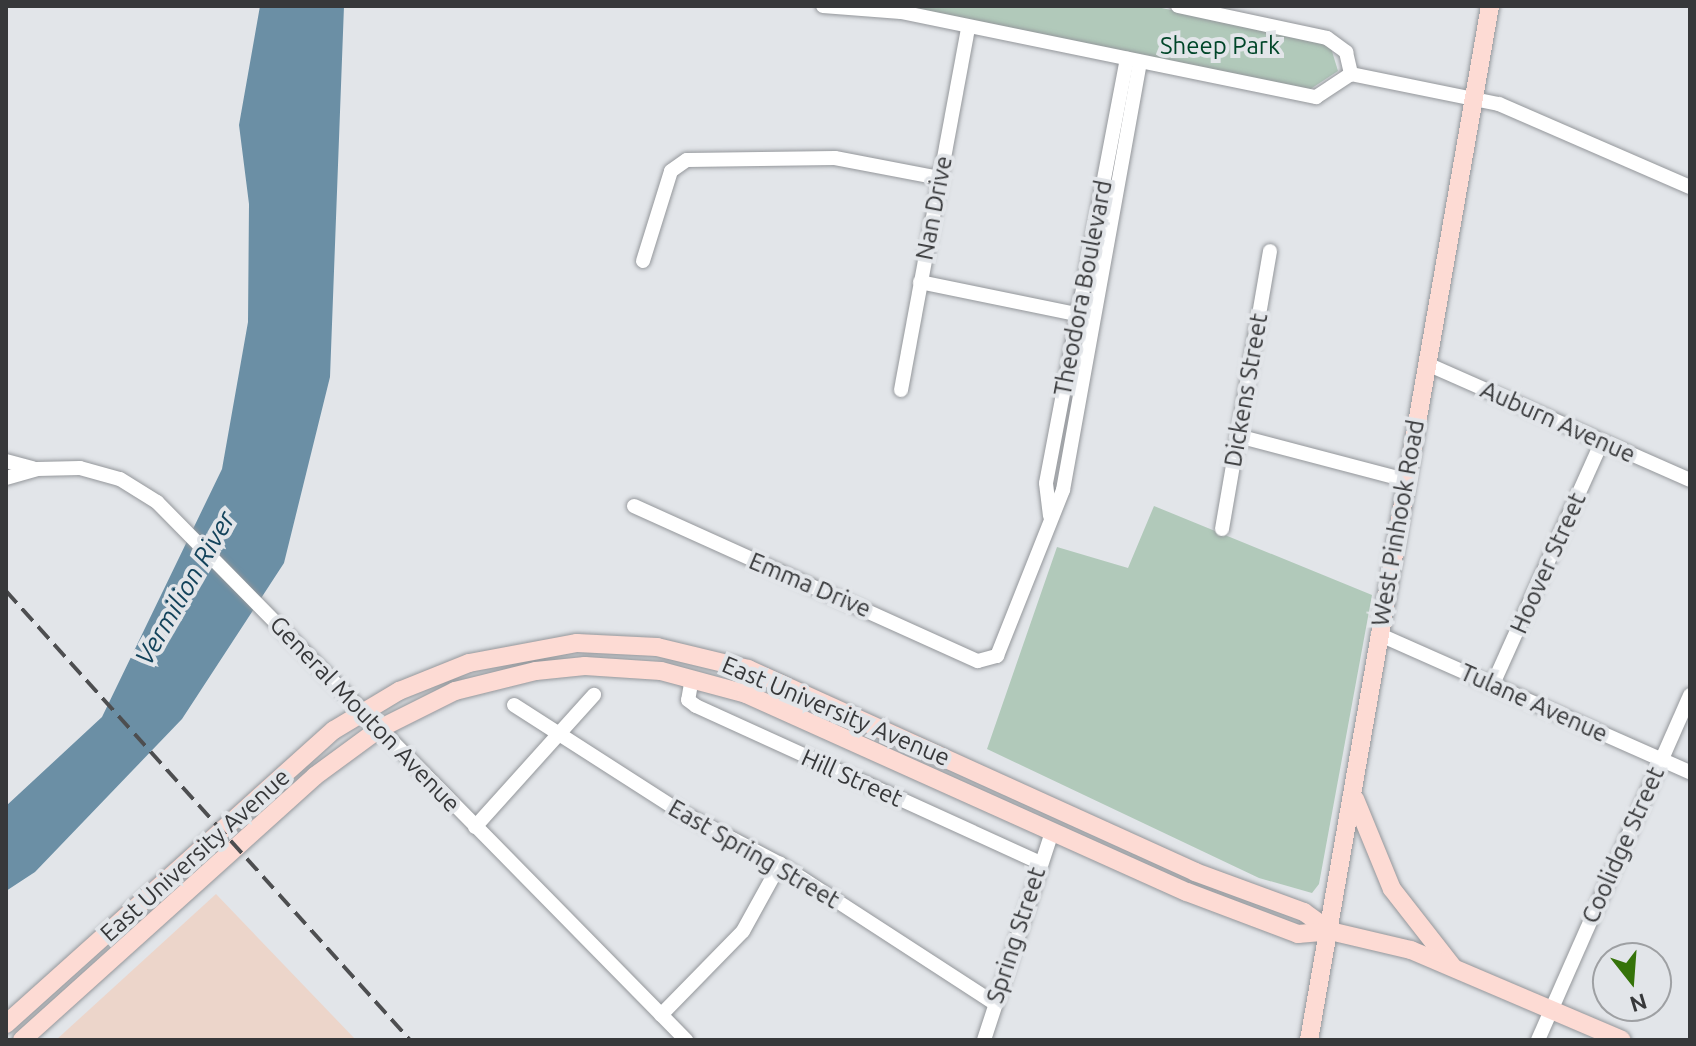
<!DOCTYPE html>
<html>
<head>
<meta charset="utf-8">
<style>
  body { margin:0 }
  #map { position:relative; width:1696px; height:1046px; overflow:hidden; background:#e2e5e9; font-family:Ubuntu,sans-serif }
  div>[style] { position:absolute }
  .industrial>* { inset:0; background:#ecd5ca }
  .green>* { inset:0; background:#b1c9ba }
  .water>* { inset:0; background:#6b8fa5 }
  .roads { filter:drop-shadow(0 0 2px #94979b) drop-shadow(0 0 2px #94979b) }
  .minor>* { height:14px; margin:-7px; padding:0 7px; transform-origin:7px; border-radius:7px; background:#fff }
  .major>* { height:18px; margin:-9px; padding:0 9px; transform-origin:9px; border-radius:9px; background:#fddbd4 }
  .rail>* { height:4px; margin-top:-2px; transform-origin:0; background:repeating-linear-gradient(90deg,#4d4e50 0 16px,transparent 0 24px) }
  span { translate:-50% -50%; white-space:nowrap; text-align:center; line-height:1.15; -webkit-text-stroke:8px #e2e5e9; paint-order:stroke }
  .park-label { font-size:24px; color:#004629 }
  .street-label { font-size:24px; color:#37383a }
  .water-label { font-size:26px; color:#13435b; font-style:italic }
  .frame { position:absolute; inset:0; border:8px solid #37383a; pointer-events:none }
  .north { position:absolute; left:1592px; top:942px; width:80px; height:80px; box-sizing:border-box; background:#e2e5e9; border:2px solid #9ea0a3; border-radius:50%; rotate:163deg; font-size:22px; font-weight:700; line-height:32px; text-align:center; color:#37383a }
  .north::after { content:''; display:block; margin:auto; width:28px; height:36px; background:#357309; clip-path:polygon(50% 0,100% 100%,50% 72%,0 100%) }
</style>
</head>
<body>
<div id="map">
  <div class="industrial">
    <div style="clip-path:polygon(216px 894px,356px 1040px,56px 1040px)"></div>
  </div>
  <div class="green">
    <div style="clip-path:polygon(898px 6px,1152px 6px,1317px 40px,1331px 48px,1338px 71px,1309px 90px)"></div>
    <div style="clip-path:polygon(1154px 506px,1372px 595px,1319px 884px,1312px 893px,1259px 878px,987px 749px,1057px 547px,1128px 568px)"></div>
  </div>
  <div class="water">
    <div style="clip-path:polygon(260px 6px,344px 6px,330px 377px,284px 563px,182px 719px,35px 872px,6px 891px,6px 806px,102px 717px,222px 469px,248px 322px,249px 204px,239px 125px)"></div>
  </div>
  <div class="roads">
    <div class="minor">
      <div style="left:823px;top:6px;width:78px;rotate:4.4deg"></div>
      <div style="left:901px;top:12px;width:424px;rotate:11.6deg"></div>
      <div style="left:1316px;top:97px;width:42px;rotate:-33.3deg"></div>
      <div style="left:1178px;top:6px;width:152px;rotate:12.1deg"></div>
      <div style="left:1327px;top:38px;width:24px;rotate:36deg"></div>
      <div style="left:1346px;top:52px;width:23px;rotate:77deg"></div>
      <div style="left:1351px;top:74px;width:151px;rotate:11.5deg"></div>
      <div style="left:1499px;top:104px;width:208px;rotate:23.5deg"></div>
      <div style="left:643px;top:261px;width:94px;rotate:-72.7deg"></div>
      <div style="left:671px;top:171px;width:19px;rotate:-35deg"></div>
      <div style="left:687px;top:160px;width:148px;rotate:-0.8deg"></div>
      <div style="left:835px;top:158px;width:107px;rotate:10.8deg"></div>
      <div style="left:920px;top:282px;width:169px;rotate:11.6deg"></div>
      <div style="left:1427px;top:364px;width:287px;rotate:23.8deg"></div>
      <div style="left:901px;top:390px;width:369px;rotate:-79.5deg"></div>
      <div style="left:1238px;top:436px;width:174px;rotate:14.7deg"></div>
      <div style="left:6px;top:461px;width:28px;rotate:15deg"></div>
      <div style="left:6px;top:478px;width:32px;rotate:-16deg"></div>
      <div style="left:37px;top:469px;width:43px;rotate:-1.3deg"></div>
      <div style="left:80px;top:468px;width:41px;rotate:15.4deg"></div>
      <div style="left:120px;top:479px;width:44px;rotate:31.9deg"></div>
      <div style="left:157px;top:502px;width:755px;rotate:45.48deg"></div>
      <div style="left:634px;top:506px;width:377px;rotate:24.3deg"></div>
      <div style="left:978px;top:661px;width:20px;rotate:-15deg"></div>
      <div style="left:997px;top:656px;width:179px;rotate:-68.3deg"></div>
      <div style="left:1063px;top:490px;width:435px;rotate:-79.8deg"></div>
      <div style="left:1050px;top:516px;width:33px;rotate:-97deg"></div>
      <div style="left:1046px;top:483px;width:432px;rotate:-79.2deg"></div>
      <div style="left:1222px;top:529px;width:282px;rotate:-80.2deg"></div>
      <div style="left:1378px;top:634px;width:341px;rotate:23.9deg"></div>
      <div style="left:692px;top:678px;width:22px;rotate:100deg"></div>
      <div style="left:688px;top:700px;width:10px;rotate:37deg"></div>
      <div style="left:696px;top:706px;width:377px;rotate:24.5deg"></div>
      <div style="left:1493px;top:684px;width:265px;rotate:-65.8deg"></div>
      <div style="left:514px;top:705px;width:196px;rotate:32.7deg"></div>
      <div style="left:679px;top:811px;width:114px;rotate:27.7deg"></div>
      <div style="left:780px;top:864px;width:255px;rotate:33deg"></div>
      <div style="left:475px;top:827px;width:178px;rotate:-48deg"></div>
      <div style="left:661px;top:1015px;width:117px;rotate:-45.7deg"></div>
      <div style="left:743px;top:931px;width:77px;rotate:-61.1deg"></div>
      <div style="left:984px;top:1040px;width:219px;rotate:-71.9deg"></div>
      <div style="left:1538px;top:1040px;width:377px;rotate:-66.2deg"></div>
    </div>
    <div class="major">
      <div style="left:1355px;top:799px;width:97px;rotate:67.7deg"></div>
      <div style="left:1392px;top:889px;width:99px;rotate:52deg"></div>
      <div style="left:6px;top:1024px;width:440px;rotate:-41.9deg"></div>
      <div style="left:334px;top:730px;width:76px;rotate:-31deg"></div>
      <div style="left:399px;top:691px;width:75px;rotate:-21.8deg"></div>
      <div style="left:469px;top:663px;width:110px;rotate:-10.5deg"></div>
      <div style="left:577px;top:643px;width:80px;rotate:2.9deg"></div>
      <div style="left:657px;top:647px;width:94px;rotate:13.6deg"></div>
      <div style="left:748px;top:669px;width:491px;rotate:24.4deg"></div>
      <div style="left:1195px;top:872px;width:116px;rotate:20.2deg"></div>
      <div style="left:1304px;top:912px;width:32px;rotate:36deg"></div>
      <div style="left:22px;top:1040px;width:394px;rotate:-42deg"></div>
      <div style="left:315px;top:776px;width:79px;rotate:-36.3deg"></div>
      <div style="left:379px;top:729px;width:85px;rotate:-26.6deg"></div>
      <div style="left:455px;top:691px;width:83px;rotate:-13.9deg"></div>
      <div style="left:536px;top:671px;width:49px;rotate:-5.8deg"></div>
      <div style="left:585px;top:666px;width:76px;rotate:3.8deg"></div>
      <div style="left:661px;top:671px;width:88px;rotate:15.1deg"></div>
      <div style="left:746px;top:694px;width:483px;rotate:24.2deg"></div>
      <div style="left:1187px;top:892px;width:119px;rotate:20.7deg"></div>
      <div style="left:1298px;top:934px;width:32px;rotate:-5deg"></div>
      <div style="left:1330px;top:931px;width:83px;rotate:13.2deg"></div>
      <div style="left:1411px;top:950px;width:229px;rotate:23.1deg"></div>
      <div style="left:1309px;top:1040px;width:1050px;rotate:-80.07deg"></div>
    </div>
  </div>
  <div class="rail">
    <div style="left:6px;top:591px;width:604px;rotate:48.02deg"></div>
  </div>
  <div class="park-label">
    <span style="left:1220px;top:46px">Sheep Park</span>
  </div>
  <div class="street-label">
    <span style="left:934px;top:208px;rotate:-79deg">Nan Drive</span>
    <span style="left:1083px;top:288px;rotate:-79deg">Theodora Boulevard</span>
    <span style="left:1246px;top:390px;rotate:-80deg">Dickens Street</span>
    <span style="left:1558px;top:422px;rotate:24deg">Auburn Avenue</span>
    <span style="left:1398px;top:523px;rotate:-80deg">West Pinhook Road</span>
    <span style="left:1548px;top:563px;rotate:-66deg">Hoover Street</span>
    <span style="left:810px;top:585px;rotate:23deg">Emma Drive</span>
    <span style="left:1534px;top:703px;rotate:24deg">Tulane Avenue</span>
    <span style="left:836px;top:711px;rotate:23deg">East University Avenue</span>
    <span style="left:365px;top:714px;rotate:46deg">General Mouton Avenue</span>
    <span style="left:852px;top:778px;rotate:24deg">Hill Street</span>
    <span style="left:1623px;top:845px;rotate:-66deg">Coolidge Street</span>
    <span style="left:754px;top:854px;rotate:30deg">East Spring Street</span>
    <span style="left:195px;top:855px;rotate:-42deg">East University Avenue</span>
    <span style="left:1016px;top:935px;rotate:-72deg">Spring Street</span>
  </div>
  <div class="water-label">
    <span style="left:185px;top:588px;rotate:-60deg">Vermilion River</span>
  </div>
  <div class="frame"></div>
  <div class="north">N</div>
</div>
</body>
</html>
